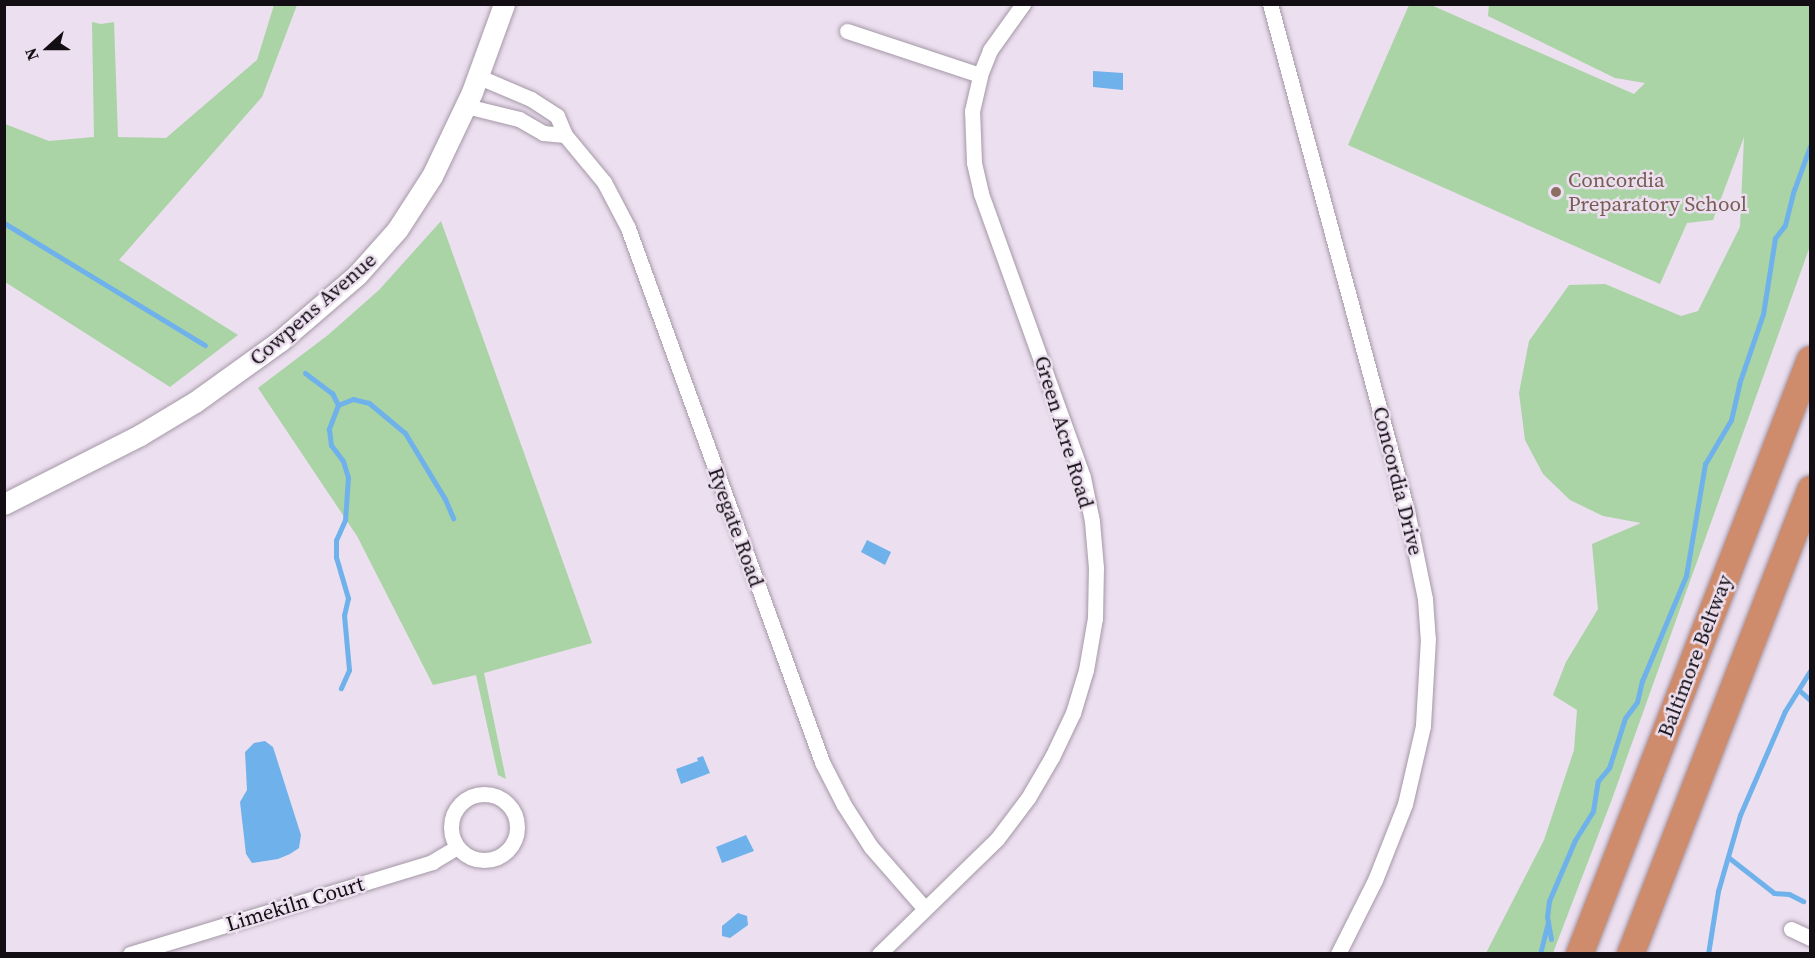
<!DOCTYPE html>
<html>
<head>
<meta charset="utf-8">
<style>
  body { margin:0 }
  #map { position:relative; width:1815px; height:958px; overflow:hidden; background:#ecdfef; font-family:"Source Serif 4",serif }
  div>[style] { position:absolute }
  .green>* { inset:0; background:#aad3a6 }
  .water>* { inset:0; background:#6fb2eb }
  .stream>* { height:5px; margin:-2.5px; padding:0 2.5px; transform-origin:2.5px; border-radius:2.5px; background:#6fb2eb }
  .roads { filter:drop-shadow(0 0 2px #a498a7) drop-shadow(0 0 2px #a498a7) }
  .street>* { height:15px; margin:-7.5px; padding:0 7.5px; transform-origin:7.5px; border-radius:7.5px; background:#fff }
  .street>.ring { margin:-7.5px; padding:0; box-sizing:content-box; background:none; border:15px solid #fff; border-radius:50% }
  .secondary>* { height:21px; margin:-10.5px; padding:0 10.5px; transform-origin:10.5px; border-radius:10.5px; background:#fff }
  .highway>* { height:27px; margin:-13.5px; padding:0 13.5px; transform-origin:13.5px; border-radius:13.5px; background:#cf8c6c }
  .dots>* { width:16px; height:16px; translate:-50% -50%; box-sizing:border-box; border:3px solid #ecdfef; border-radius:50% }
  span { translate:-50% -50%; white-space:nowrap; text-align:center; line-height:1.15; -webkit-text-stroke:5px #ecdfef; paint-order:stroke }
  .education-label { font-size:21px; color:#785e54 }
  .left { translate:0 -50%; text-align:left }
  .street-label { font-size:21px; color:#120e13 }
  .frame { position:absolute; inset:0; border:6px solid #120e13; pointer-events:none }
  .north { position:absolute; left:18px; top:18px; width:60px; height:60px; -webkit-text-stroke:4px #ecdfef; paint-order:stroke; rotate:249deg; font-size:16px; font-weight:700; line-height:24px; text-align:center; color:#120e13 }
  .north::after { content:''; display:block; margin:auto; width:21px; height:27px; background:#120e13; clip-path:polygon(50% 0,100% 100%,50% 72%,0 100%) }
</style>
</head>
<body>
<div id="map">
  <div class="green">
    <div style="clip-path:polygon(274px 5px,297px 5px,262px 97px,119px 260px,238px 335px,170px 387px,5px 282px,5px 124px,49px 141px,94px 137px,92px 22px,101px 24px,114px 22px,118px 137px,166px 138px,257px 60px)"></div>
    <div style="clip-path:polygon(1409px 5px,1431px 5px,1634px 94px,1645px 83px,1615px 78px,1488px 16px,1489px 5px,1810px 5px,1810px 246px,1612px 799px,1553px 953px,1486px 953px,1544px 840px,1574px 750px,1577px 710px,1553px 695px,1566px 662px,1598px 609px,1592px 544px,1641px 523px,1603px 516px,1570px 500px,1543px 474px,1525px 440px,1519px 393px,1529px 341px,1569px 285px,1605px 284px,1681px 316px,1698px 311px,1740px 227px,1744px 137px,1713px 220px,1687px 223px,1660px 284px,1348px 145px)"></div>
    <div style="clip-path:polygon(441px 221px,592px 643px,484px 673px,506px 779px,498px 775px,476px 675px,433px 685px,357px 536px,258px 388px,328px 335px,379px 290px)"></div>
  </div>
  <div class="water">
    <div style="clip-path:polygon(1093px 71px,1123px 73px,1123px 90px,1093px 87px)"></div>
    <div style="clip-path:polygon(867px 540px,891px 552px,885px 565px,861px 552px)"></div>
    <div style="clip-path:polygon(265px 741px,273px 747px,301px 835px,299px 848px,290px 854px,278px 859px,252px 863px,246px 854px,240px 802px,247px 790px,245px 752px,254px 743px)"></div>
    <div style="clip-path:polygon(703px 756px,710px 773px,681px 784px,676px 769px,698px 761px,697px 758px)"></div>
    <div style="clip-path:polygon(746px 835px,754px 851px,722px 863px,716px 847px)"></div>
    <div style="clip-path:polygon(738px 913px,747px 916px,748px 925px,730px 938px,722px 936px,722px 926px)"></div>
  </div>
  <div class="stream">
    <div style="left:4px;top:223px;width:235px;rotate:31.3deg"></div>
    <div style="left:305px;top:373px;width:34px;rotate:37deg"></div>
    <div style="left:332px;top:393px;width:13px;rotate:63deg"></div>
    <div style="left:338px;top:405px;width:26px;rotate:111deg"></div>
    <div style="left:329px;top:429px;width:16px;rotate:83deg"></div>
    <div style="left:331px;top:445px;width:20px;rotate:53deg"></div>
    <div style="left:343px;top:461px;width:17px;rotate:73deg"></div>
    <div style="left:348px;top:477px;width:43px;rotate:94deg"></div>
    <div style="left:345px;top:520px;width:22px;rotate:114deg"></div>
    <div style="left:336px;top:540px;width:17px;rotate:90deg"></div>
    <div style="left:336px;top:557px;width:43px;rotate:73.7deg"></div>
    <div style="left:348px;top:598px;width:17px;rotate:103deg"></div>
    <div style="left:344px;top:615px;width:55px;rotate:84.8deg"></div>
    <div style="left:349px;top:670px;width:20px;rotate:114deg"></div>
    <div style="left:338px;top:405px;width:16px;rotate:-22deg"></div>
    <div style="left:353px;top:399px;width:16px;rotate:14deg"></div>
    <div style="left:369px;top:403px;width:47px;rotate:39.8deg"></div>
    <div style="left:405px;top:433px;width:77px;rotate:58.8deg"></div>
    <div style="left:445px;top:499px;width:21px;rotate:67deg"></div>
    <div style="left:1799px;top:690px;width:15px;rotate:42deg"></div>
    <div style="left:1728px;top:857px;width:58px;rotate:38deg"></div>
    <div style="left:1774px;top:893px;width:15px;rotate:4deg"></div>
    <div style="left:1789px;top:894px;width:16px;rotate:27deg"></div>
    <div style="left:1551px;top:939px;width:22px;rotate:-100deg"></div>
    <div style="left:1547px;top:917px;width:16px;rotate:-83deg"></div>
    <div style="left:1549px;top:901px;width:66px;rotate:-66.9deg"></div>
    <div style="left:1575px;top:840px;width:34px;rotate:-58deg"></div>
    <div style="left:1593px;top:811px;width:30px;rotate:-81deg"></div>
    <div style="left:1598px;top:781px;width:17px;rotate:-50deg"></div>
    <div style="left:1609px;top:768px;width:52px;rotate:-72.3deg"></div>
    <div style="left:1625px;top:718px;width:20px;rotate:-53deg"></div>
    <div style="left:1637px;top:702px;width:22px;rotate:-77deg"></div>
    <div style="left:1642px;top:681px;width:114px;rotate:-67.3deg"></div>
    <div style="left:1686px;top:576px;width:114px;rotate:-80.4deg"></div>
    <div style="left:1705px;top:464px;width:51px;rotate:-59.4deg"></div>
    <div style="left:1731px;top:420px;width:37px;rotate:-77deg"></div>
    <div style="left:1739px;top:384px;width:74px;rotate:-71.1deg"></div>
    <div style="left:1763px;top:314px;width:77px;rotate:-81deg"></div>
    <div style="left:1775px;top:238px;width:16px;rotate:-52deg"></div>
    <div style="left:1785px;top:225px;width:36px;rotate:-76deg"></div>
    <div style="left:1794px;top:190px;width:47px;rotate:-70deg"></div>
    <div style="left:1540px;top:954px;width:33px;rotate:-76deg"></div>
    <div style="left:1708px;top:954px;width:64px;rotate:-81deg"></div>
    <div style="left:1718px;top:891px;width:79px;rotate:-73.9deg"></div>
    <div style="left:1740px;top:815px;width:113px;rotate:-66.6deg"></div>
    <div style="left:1785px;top:711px;width:47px;rotate:-58deg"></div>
  </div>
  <div class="roads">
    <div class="street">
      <div style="left:1270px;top:4px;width:525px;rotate:74.88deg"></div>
      <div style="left:1407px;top:511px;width:90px;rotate:78.4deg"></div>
      <div style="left:1425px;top:599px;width:39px;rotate:86deg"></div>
      <div style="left:1428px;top:638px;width:88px;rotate:93.3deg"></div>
      <div style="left:1423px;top:726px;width:80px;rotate:103deg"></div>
      <div style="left:1405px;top:804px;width:82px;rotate:111.5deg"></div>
      <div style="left:1375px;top:880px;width:83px;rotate:116.6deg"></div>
      <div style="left:847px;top:31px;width:140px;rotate:18.3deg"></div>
      <div style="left:477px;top:76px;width:59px;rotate:23.1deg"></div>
      <div style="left:531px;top:99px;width:31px;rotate:33deg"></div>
      <div style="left:557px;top:116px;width:21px;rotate:67deg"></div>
      <div style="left:565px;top:135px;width:61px;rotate:50.3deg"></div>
      <div style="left:604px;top:182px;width:52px;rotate:62.4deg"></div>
      <div style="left:628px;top:228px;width:568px;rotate:70.03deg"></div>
      <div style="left:822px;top:762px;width:48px;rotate:62.9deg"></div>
      <div style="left:844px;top:805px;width:50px;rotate:57.3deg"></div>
      <div style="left:871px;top:847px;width:82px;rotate:48.9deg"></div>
      <div style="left:466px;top:106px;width:55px;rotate:13.8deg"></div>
      <div style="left:519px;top:119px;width:28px;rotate:30deg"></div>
      <div style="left:543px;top:133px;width:22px;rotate:5deg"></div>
      <div class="ring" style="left:451px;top:794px;width:51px;height:51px"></div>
      <div style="left:1791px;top:929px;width:21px;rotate:25deg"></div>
      <div style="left:130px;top:954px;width:316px;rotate:-16.9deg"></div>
      <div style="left:432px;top:862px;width:29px;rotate:-31deg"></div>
      <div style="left:879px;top:954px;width:165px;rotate:-44.3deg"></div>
      <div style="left:997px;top:839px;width:51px;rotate:-52.9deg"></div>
      <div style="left:1028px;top:798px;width:48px;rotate:-59.7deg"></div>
      <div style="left:1052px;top:757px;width:49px;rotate:-64.5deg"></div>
      <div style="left:1073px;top:713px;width:45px;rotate:-73.2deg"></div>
      <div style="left:1086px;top:670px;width:53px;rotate:-80.2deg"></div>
      <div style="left:1095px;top:618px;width:50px;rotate:-88.9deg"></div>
      <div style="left:1096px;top:568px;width:47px;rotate:-94.9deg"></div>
      <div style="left:1092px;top:521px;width:45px;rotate:-101.6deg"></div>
      <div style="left:1083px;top:477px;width:302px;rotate:-109.8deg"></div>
      <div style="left:981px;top:193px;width:32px;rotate:-103deg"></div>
      <div style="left:974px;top:162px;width:51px;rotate:-92.2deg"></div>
      <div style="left:972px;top:111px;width:37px;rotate:-77deg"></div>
      <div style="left:980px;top:75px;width:27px;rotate:-68deg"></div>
      <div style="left:990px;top:50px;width:57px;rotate:-54.3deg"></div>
    </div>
    <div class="secondary">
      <div style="left:4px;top:504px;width:153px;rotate:-26.9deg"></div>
      <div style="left:140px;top:435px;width:64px;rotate:-31deg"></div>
      <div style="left:195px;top:402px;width:105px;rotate:-35.7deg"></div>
      <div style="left:280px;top:341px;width:101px;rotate:-40.6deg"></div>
      <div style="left:357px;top:275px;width:60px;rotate:-48.4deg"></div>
      <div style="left:397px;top:230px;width:64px;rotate:-57.1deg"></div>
      <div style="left:432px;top:176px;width:93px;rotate:-64.5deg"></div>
      <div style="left:472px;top:92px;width:94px;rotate:-70deg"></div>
    </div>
    <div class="highway">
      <div style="left:1579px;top:954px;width:638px;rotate:-68.78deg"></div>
      <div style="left:1630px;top:954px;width:499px;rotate:-68.8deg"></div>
    </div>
  </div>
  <div class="dots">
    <div style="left:1556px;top:192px;background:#8d6e63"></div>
  </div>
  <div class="education-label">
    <span class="left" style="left:1568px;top:192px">Concordia<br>Preparatory School</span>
  </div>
  <div class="street-label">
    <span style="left:313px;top:309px;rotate:-41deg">Cowpens Avenue</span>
    <span style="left:1064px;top:432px;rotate:73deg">Green Acre Road</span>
    <span style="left:1398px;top:481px;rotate:76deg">Concordia Drive</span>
    <span style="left:736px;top:527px;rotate:70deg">Ryegate Road</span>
    <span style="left:1695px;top:656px;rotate:-69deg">Baltimore Beltway</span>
    <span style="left:295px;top:904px;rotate:-17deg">Limekiln Court</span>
  </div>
  <div class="frame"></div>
  <div class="north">N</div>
</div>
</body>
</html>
